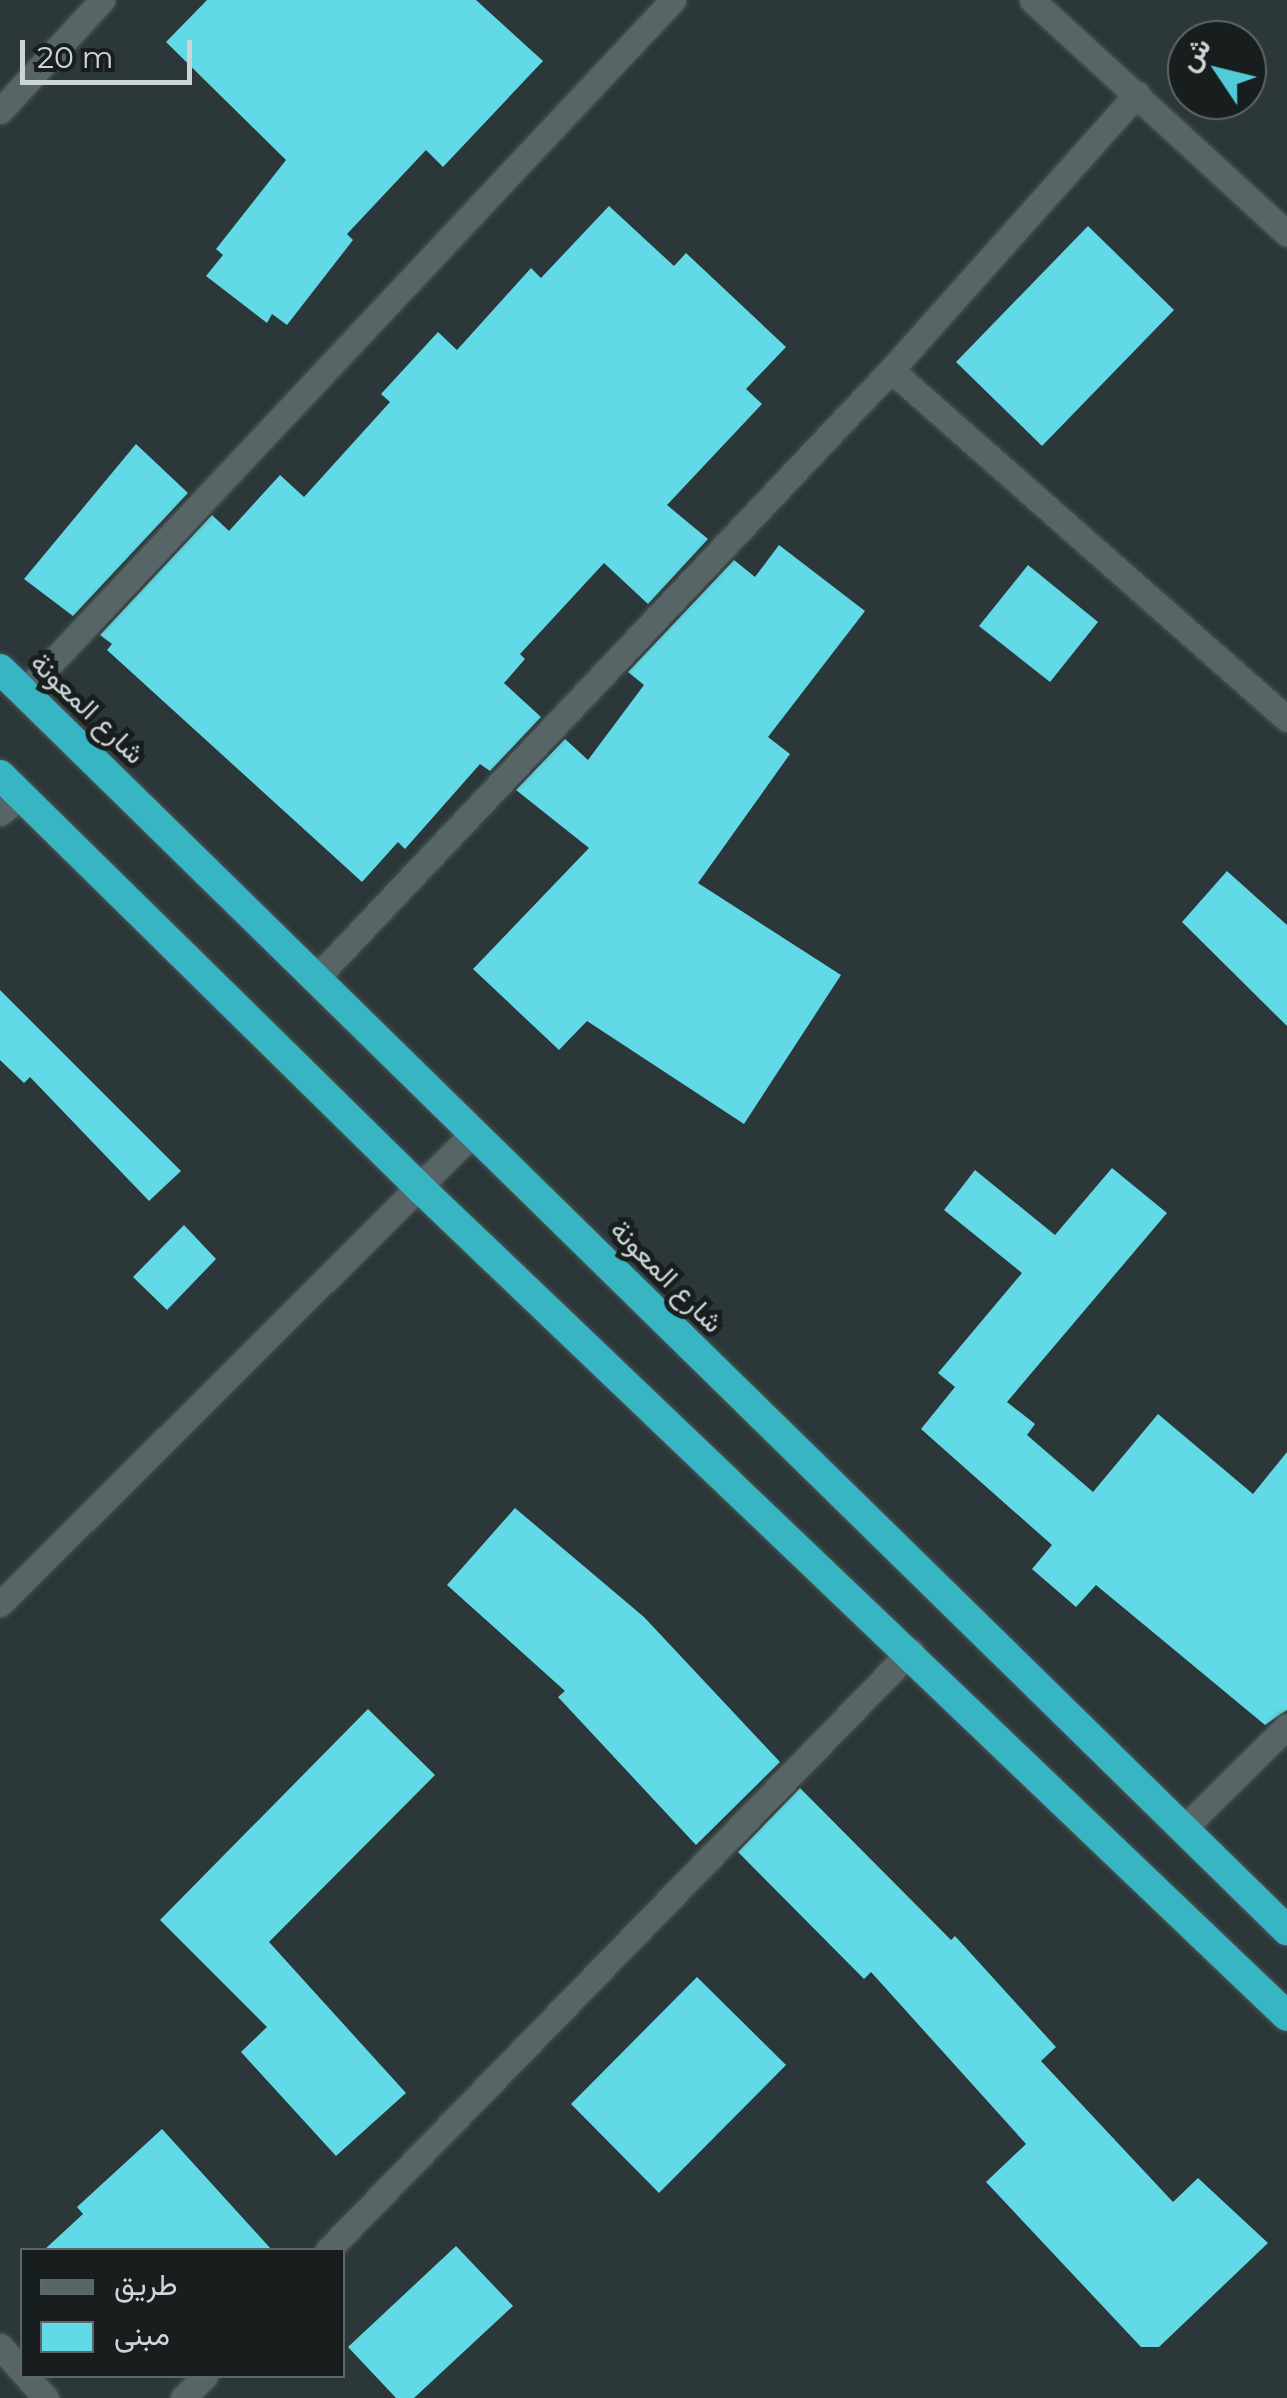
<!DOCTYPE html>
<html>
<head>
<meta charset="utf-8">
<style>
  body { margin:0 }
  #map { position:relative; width:1287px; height:2398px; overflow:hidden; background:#2b3738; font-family:Montserrat,Vazirmatn,sans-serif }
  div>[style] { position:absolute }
  .building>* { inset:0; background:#61d9e6 }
  .roads { filter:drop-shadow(0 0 2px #4b5556) drop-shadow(0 0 2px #4b5556) }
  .minor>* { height:25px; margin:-12.5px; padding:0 12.5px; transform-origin:12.5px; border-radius:12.5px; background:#586566 }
  .highway>* { height:30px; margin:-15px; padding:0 15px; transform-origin:15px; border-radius:15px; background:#37b5c2 }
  span { translate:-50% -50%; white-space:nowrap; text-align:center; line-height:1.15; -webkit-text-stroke:10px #181d1e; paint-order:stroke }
  .street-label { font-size:28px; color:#cdd4d5 }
  .legend { position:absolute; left:20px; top:2248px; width:325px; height:130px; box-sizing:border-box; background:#181d1e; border:2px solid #606667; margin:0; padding:12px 18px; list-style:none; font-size:30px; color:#cdd4d5 }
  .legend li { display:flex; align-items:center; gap:20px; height:50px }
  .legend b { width:50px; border:2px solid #606667 }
  .north { position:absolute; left:1167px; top:20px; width:100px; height:100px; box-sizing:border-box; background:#181d1e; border:2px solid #606667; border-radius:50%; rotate:305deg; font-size:28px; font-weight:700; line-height:40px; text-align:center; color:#cdd4d5 }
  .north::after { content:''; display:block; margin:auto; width:35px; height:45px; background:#52cbd8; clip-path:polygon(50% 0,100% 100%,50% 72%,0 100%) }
  .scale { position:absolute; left:20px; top:40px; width:172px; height:45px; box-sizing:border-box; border:5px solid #cdd4d5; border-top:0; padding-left:12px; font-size:30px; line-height:35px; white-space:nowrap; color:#cdd4d5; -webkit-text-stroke:8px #181d1e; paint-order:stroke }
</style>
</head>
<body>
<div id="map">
  <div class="building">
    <div style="clip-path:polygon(207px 0,476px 0,543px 61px,443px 167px,426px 150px,347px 234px,353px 240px,287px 325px,272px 314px,267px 323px,206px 276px,223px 255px,216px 249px,286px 160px,166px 42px)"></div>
    <div style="clip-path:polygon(609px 206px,674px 266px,686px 253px,786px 347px,746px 389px,762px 404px,667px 505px,708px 539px,648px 604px,604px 563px,520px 654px,525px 659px,504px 683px,541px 717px,490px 771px,480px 764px,405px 849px,398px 842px,362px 882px,107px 650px,112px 644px,100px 635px,212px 515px,229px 531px,280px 475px,304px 497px,390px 402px,381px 394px,438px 332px,457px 350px,531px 268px,541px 278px)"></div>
    <div style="clip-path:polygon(1088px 226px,1174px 310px,1042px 446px,956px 362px)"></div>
    <div style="clip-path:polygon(136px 444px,188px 493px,73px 616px,24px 579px)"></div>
    <div style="clip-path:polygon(779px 545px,865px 611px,768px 737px,790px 754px,698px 883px,841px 975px,744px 1124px,587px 1021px,559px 1050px,473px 969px,589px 848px,516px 790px,565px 739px,588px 760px,644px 685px,628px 672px,734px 560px,755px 577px)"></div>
    <div style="clip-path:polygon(1028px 565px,1098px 622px,1050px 682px,979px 626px)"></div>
    <div style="clip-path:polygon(1227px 871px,1287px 925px,1287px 1026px,1182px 922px)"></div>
    <div style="clip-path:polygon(0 990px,181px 1171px,149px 1201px,30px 1077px,24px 1083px,0 1060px)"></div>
    <div style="clip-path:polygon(1112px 1168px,1167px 1213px,1007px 1402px,1035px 1424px,1027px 1435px,1093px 1492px,1158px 1414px,1253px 1494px,1287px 1452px,1287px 1710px,1265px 1725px,1096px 1585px,1076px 1607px,1032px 1569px,1052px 1545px,921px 1429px,955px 1387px,938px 1373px,1022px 1273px,944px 1210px,975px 1170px,1055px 1235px)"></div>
    <div style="clip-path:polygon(184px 1225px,216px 1259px,167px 1310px,133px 1277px)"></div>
    <div style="clip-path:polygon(515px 1508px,644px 1617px,780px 1762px,696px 1845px,558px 1697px,565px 1691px,447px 1585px)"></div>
    <div style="clip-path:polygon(368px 1709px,435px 1775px,269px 1942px,406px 2093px,336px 2156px,241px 2052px,267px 2027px,160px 1920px)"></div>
    <div style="clip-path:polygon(800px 1788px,951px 1940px,955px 1936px,1056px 2047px,1041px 2061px,1173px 2202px,1198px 2178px,1268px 2243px,1159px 2347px,1141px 2347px,986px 2182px,1026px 2144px,871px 1972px,864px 1979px,738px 1852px)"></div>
    <div style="clip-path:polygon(697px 1977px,786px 2065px,659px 2193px,571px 2104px)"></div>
    <div style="clip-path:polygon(162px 2129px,272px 2250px,44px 2250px,83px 2214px,77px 2207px)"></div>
    <div style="clip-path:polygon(456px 2246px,513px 2306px,414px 2398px,396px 2398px,348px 2347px)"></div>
  </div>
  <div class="roads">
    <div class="minor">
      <div style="left:1032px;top:0;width:346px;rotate:42.5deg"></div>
      <div style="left:0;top:111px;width:151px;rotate:-47.4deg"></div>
      <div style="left:891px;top:370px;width:528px;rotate:41.39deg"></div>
      <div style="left:24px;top:692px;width:949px;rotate:-46.84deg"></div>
      <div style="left:0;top:813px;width:27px;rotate:-39deg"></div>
      <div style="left:319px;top:975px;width:833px;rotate:-46.61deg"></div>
      <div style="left:891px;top:370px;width:370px;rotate:-48.3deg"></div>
      <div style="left:0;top:1604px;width:670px;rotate:-44.88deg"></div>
      <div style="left:1182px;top:1830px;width:148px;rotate:-44.7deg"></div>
      <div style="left:328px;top:2250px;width:836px;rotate:-45.78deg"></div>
      <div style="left:0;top:2346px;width:33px;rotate:49deg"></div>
      <div style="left:26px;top:2376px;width:30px;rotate:48deg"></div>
      <div style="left:183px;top:2398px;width:31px;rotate:-45deg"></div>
    </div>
    <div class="highway">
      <div style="left:0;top:669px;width:1802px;rotate:44.42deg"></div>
      <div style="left:0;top:775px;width:590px;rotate:44.52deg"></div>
      <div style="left:421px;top:1189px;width:1197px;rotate:43.68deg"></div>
    </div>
  </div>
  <div class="street-label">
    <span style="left:88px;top:708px;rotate:44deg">شارع المعونة</span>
    <span style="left:667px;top:1276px;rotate:45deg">شارع المعونة</span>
  </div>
  <ul class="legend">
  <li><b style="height:12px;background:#586566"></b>طريق</li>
  <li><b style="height:28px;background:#61d9e6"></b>مبنى</li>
  </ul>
  <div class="north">ش</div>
  <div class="scale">20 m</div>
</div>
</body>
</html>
